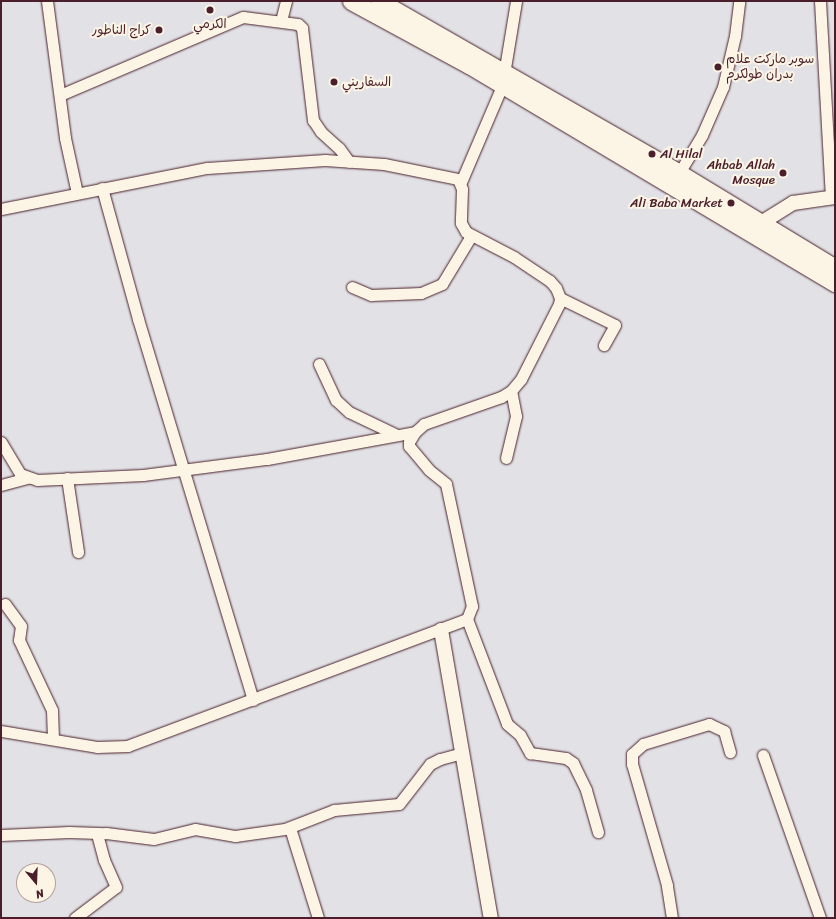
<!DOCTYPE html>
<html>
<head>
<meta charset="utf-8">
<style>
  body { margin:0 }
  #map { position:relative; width:836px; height:919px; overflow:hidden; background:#e2e2e6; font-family:Sriracha,"Playpen Sans Arabic",sans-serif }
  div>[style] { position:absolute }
  .roads { filter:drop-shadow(0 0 1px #4a1f2b) drop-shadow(0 0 1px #4a1f2b) }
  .minor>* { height:11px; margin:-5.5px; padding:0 5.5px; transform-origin:5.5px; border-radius:5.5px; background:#fcf5e5 }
  .tertiary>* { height:14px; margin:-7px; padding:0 7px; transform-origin:7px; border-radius:7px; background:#fcf5e5 }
  .primary>* { height:17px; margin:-8.5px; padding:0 8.5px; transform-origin:8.5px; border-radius:8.5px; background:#fcf5e5 }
  .dots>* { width:11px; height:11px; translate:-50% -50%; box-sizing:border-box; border:2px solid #fcf5e5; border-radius:50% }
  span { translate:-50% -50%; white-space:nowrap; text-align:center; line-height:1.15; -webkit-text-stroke:4px #fcf5e5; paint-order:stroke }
  .poi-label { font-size:13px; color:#4a1f2b }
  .right { translate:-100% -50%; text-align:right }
  .left { translate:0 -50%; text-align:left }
  .frame { position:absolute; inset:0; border:2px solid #4a1f2b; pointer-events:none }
  .north { position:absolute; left:16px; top:863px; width:40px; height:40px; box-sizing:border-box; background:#fcf5e5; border:1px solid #b59f9b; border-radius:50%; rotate:161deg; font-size:11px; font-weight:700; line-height:16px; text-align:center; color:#4a1f2b }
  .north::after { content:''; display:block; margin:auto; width:14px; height:18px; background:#4a1f2b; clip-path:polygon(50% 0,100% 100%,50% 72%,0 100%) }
</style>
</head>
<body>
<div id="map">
  <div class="roads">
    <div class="minor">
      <div style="left:47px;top:1px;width:138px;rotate:82.5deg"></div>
      <div style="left:65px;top:138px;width:56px;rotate:77.7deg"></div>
      <div style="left:820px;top:1px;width:196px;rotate:86.8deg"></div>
      <div style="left:281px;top:21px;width:21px;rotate:-76deg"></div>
      <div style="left:60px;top:95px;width:199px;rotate:-23.1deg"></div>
      <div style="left:243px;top:17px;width:55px;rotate:7.3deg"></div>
      <div style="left:298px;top:24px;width:6px;rotate:45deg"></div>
      <div style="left:302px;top:28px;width:93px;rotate:83.2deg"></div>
      <div style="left:313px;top:120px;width:14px;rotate:56deg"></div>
      <div style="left:321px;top:132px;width:24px;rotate:42deg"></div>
      <div style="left:339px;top:148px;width:17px;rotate:54deg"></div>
      <div style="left:679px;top:173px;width:44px;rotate:-58.8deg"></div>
      <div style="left:702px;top:135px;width:52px;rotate:-66.4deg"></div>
      <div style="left:723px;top:87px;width:52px;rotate:-76.8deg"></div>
      <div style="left:735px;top:36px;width:35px;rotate:-83deg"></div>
      <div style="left:461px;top:182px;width:104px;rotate:-66.9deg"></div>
      <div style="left:502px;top:86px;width:86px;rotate:-80.6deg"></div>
      <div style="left:102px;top:188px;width:136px;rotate:74.6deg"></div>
      <div style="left:138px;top:319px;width:398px;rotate:73.2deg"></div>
      <div style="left:1px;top:209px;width:210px;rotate:-11.3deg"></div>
      <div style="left:207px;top:168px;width:118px;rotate:-3.9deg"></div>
      <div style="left:325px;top:160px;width:59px;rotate:3.9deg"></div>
      <div style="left:384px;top:164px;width:76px;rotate:11.5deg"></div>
      <div style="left:458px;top:179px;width:11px;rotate:68deg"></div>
      <div style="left:462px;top:189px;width:34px;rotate:92deg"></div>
      <div style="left:461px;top:223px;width:10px;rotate:61deg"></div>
      <div style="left:466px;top:232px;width:54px;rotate:27.5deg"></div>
      <div style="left:514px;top:257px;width:43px;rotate:33.7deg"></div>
      <div style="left:550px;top:281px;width:9px;rotate:49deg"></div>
      <div style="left:556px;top:288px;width:11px;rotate:68deg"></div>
      <div style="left:560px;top:298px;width:6px;rotate:99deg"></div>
      <div style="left:559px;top:304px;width:84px;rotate:116.9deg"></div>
      <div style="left:521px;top:379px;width:16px;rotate:130deg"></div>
      <div style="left:511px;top:391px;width:12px;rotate:149deg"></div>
      <div style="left:501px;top:397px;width:82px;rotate:160.7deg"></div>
      <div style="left:424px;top:424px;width:12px;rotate:138deg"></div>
      <div style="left:415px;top:432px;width:12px;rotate:121deg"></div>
      <div style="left:409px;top:442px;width:4px;rotate:90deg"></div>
      <div style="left:409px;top:446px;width:31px;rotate:50deg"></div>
      <div style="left:429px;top:470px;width:22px;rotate:39deg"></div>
      <div style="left:446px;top:484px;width:125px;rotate:78deg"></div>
      <div style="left:472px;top:606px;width:14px;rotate:111deg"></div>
      <div style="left:467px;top:619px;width:362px;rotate:159.5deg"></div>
      <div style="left:128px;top:746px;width:31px;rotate:178deg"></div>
      <div style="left:97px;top:747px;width:97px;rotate:-170.5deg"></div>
      <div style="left:352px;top:287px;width:21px;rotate:23deg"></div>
      <div style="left:371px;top:295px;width:50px;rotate:-2.3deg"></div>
      <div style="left:421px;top:293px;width:23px;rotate:-23deg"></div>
      <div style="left:442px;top:284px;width:56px;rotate:-58.9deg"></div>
      <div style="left:560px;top:298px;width:61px;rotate:26.1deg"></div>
      <div style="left:615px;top:325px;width:23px;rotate:119deg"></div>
      <div style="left:319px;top:364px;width:40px;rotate:65deg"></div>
      <div style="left:336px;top:400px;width:18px;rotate:43deg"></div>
      <div style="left:349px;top:412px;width:53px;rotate:25.6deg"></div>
      <div style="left:1px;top:442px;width:37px;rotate:59deg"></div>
      <div style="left:20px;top:474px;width:18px;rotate:19deg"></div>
      <div style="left:37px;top:480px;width:106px;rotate:-2.7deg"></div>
      <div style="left:143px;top:475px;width:125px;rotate:-7.4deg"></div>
      <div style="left:267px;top:459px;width:150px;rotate:-10.3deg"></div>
      <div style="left:506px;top:458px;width:43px;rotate:-76.6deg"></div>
      <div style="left:516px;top:416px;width:25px;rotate:-101deg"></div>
      <div style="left:67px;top:478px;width:75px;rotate:81.5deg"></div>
      <div style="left:1px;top:485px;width:28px;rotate:-15deg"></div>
      <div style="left:5px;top:604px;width:27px;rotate:54deg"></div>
      <div style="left:21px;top:626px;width:14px;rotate:98deg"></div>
      <div style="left:19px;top:640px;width:77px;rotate:64.8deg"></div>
      <div style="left:52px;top:710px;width:29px;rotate:88deg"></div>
      <div style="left:467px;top:619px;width:112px;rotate:69.1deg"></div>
      <div style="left:507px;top:724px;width:17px;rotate:40deg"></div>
      <div style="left:520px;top:735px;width:21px;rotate:61deg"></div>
      <div style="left:530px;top:753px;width:36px;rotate:8deg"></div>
      <div style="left:566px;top:758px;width:9px;rotate:36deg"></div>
      <div style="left:573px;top:763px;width:30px;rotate:64deg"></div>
      <div style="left:586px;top:790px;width:44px;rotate:74.1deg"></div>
      <div style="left:763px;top:755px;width:173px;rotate:70.7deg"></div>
      <div style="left:290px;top:828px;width:94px;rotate:72.7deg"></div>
      <div style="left:1px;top:835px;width:68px;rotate:-2.5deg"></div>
      <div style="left:69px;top:832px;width:37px;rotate:2deg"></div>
      <div style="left:106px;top:833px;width:48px;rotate:7.1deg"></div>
      <div style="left:154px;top:839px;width:42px;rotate:-13.7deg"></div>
      <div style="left:195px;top:829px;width:41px;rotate:9.9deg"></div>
      <div style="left:235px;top:836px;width:50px;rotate:-8deg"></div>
      <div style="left:285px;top:829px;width:53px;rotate:-21.2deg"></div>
      <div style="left:334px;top:810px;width:65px;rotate:-5.3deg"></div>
      <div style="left:399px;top:804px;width:51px;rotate:-52.2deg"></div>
      <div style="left:430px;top:764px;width:11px;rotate:-27deg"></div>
      <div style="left:440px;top:759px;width:24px;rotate:-15deg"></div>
      <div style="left:75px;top:918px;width:51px;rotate:-37.1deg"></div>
      <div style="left:116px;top:887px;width:30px;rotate:-114deg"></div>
      <div style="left:104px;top:860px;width:28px;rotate:-105deg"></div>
      <div style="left:672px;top:918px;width:33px;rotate:-99deg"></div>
      <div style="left:667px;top:885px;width:126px;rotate:-106.1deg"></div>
      <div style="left:632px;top:764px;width:10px;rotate:-90deg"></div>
      <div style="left:632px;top:754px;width:15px;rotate:-42deg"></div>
      <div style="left:643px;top:744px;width:69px;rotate:-16.9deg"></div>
      <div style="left:709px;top:724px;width:17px;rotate:25deg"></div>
      <div style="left:724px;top:731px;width:22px;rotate:74deg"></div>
    </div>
    <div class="tertiary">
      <div style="left:761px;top:223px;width:38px;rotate:-32deg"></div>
      <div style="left:793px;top:203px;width:42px;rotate:-8.1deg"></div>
      <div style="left:441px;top:630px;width:292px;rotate:80.2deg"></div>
    </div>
    <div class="primary">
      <div style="left:351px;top:1px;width:134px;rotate:28.5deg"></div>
      <div style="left:469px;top:65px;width:426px;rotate:30.8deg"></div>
      <div style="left:379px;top:1px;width:346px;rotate:29.8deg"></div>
      <div style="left:679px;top:173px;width:183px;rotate:31.3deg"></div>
    </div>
  </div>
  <div class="dots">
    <div style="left:210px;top:10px;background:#4a1f2b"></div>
    <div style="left:159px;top:30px;background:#4a1f2b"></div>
    <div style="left:718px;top:67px;background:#4a1f2b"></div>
    <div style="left:334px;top:82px;background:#4a1f2b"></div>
    <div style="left:652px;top:154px;background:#4a1f2b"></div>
    <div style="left:783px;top:173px;background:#4a1f2b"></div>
    <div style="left:731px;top:203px;background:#4a1f2b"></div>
  </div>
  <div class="poi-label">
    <span style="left:210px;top:24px">الكرمي</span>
    <span class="right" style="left:151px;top:30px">كراج الناطور</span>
    <span class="left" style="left:726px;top:67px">سوبر ماركت علام<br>بدران طولكرم</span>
    <span class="left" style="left:342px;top:82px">السفاريني</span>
    <span class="left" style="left:660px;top:154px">Al Hilal</span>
    <span class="right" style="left:775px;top:173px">Ahbab Allah<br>Mosque</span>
    <span class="right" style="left:723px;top:203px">Ali Baba Market</span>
  </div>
  <div class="frame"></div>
  <div class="north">N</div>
</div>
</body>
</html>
